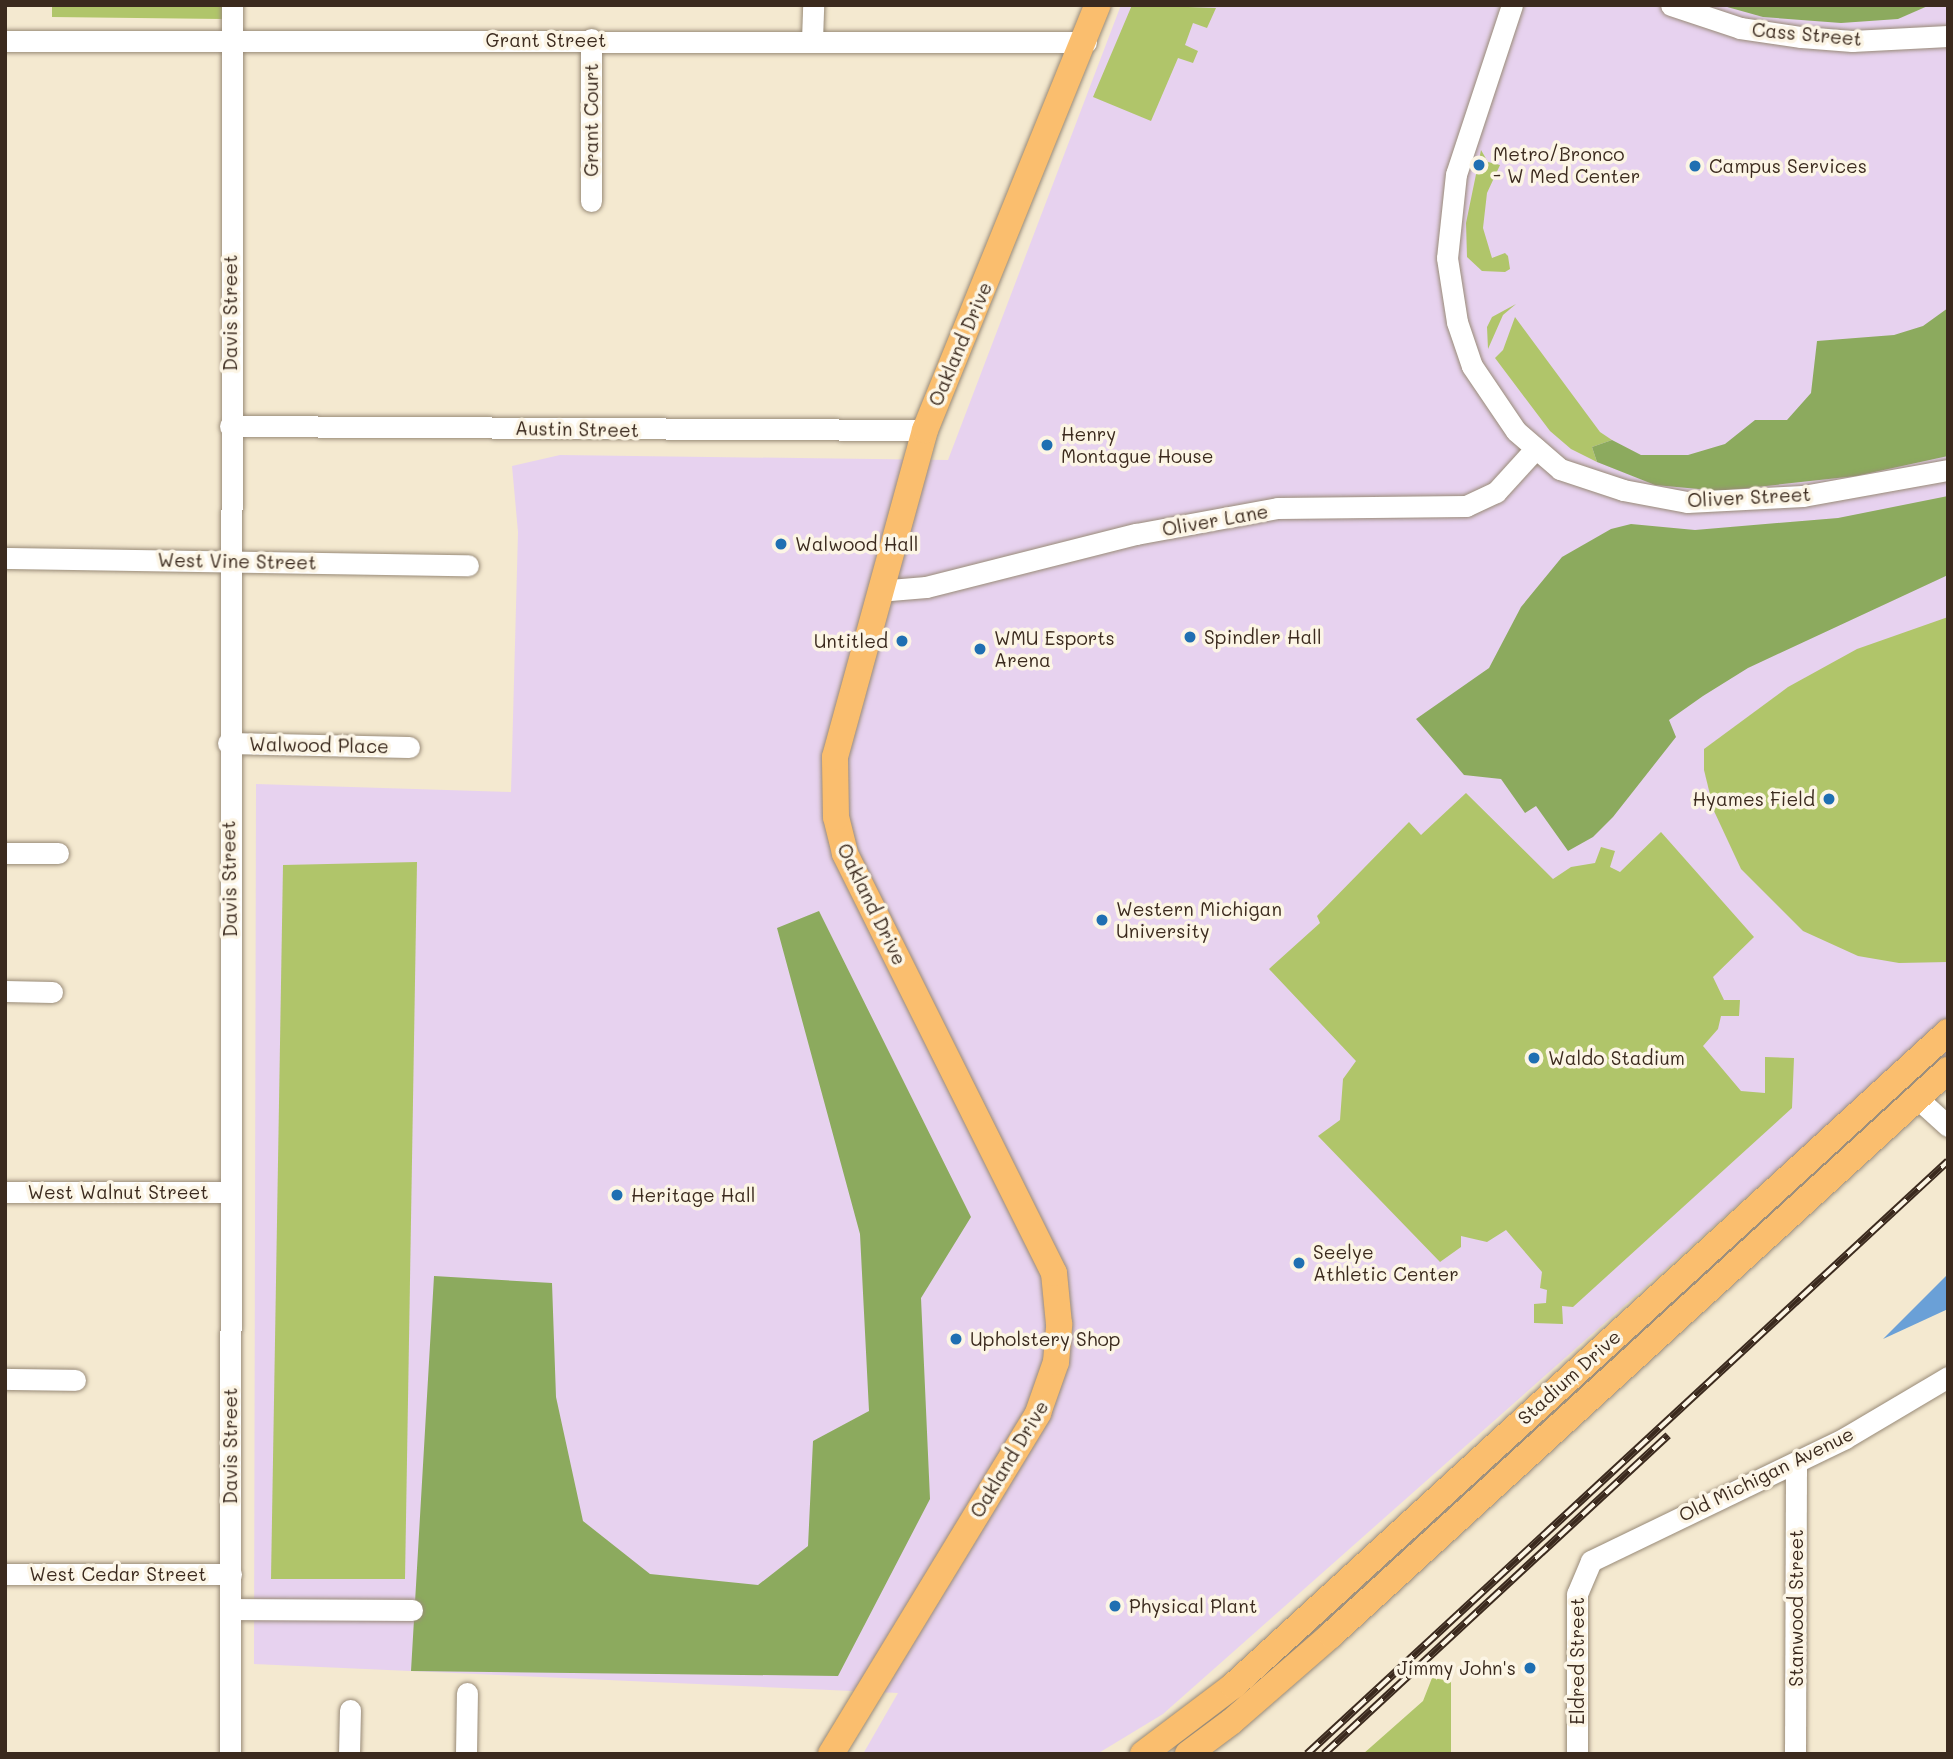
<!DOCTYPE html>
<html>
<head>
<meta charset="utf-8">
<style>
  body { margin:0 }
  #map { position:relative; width:1953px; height:1759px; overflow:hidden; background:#f4e9d0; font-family:Mali,sans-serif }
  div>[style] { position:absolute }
  .built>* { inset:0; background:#e7d2ef }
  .green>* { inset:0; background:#b0c56a }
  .forest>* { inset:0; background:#8caa5e }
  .water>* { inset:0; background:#6aa0d7 }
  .roads { filter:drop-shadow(0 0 2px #988a77) drop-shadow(0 0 2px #988a77) }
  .minor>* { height:21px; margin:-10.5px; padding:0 10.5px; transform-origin:10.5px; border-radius:10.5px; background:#fff }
  .major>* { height:26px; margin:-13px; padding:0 13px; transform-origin:13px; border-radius:13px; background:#fabe6e }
  .rail>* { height:8px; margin-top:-4px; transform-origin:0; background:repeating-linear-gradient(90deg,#fcf5e5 0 16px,#3b2a1e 0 32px); box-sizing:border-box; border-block:2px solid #3b2a1e }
  .dots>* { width:19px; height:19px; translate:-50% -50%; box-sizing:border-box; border:4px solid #fcf5e5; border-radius:50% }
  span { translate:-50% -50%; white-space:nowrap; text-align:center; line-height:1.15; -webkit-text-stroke:7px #fcf5e5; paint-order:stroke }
  .street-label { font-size:19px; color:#3b2a1e }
  .poi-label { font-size:19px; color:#3b2a1e }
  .left { translate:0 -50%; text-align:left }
  .right { translate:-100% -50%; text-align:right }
  .frame { position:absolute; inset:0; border:7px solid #3b2a1e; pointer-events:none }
</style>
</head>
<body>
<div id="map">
  <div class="built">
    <div style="clip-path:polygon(1121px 5px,1948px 5px,1948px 1087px,1915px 1048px,1163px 1714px,1097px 1754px,863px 1754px,898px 1693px,254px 1664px,256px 784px,511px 792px,518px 532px,512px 466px,560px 455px,948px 460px)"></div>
  </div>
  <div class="green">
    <div style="clip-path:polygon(52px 5px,223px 5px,223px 19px,52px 17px)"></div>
    <div style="clip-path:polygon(1132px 5px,1216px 8px,1207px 28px,1193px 23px,1185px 45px,1198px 51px,1193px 63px,1178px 58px,1151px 121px,1093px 97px)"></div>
    <div style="clip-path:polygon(1481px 150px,1488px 162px,1500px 165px,1487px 193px,1483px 228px,1492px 258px,1505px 253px,1508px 256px,1510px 269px,1505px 272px,1482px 271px,1467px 257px,1466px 223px)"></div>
    <div style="clip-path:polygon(1516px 304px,1503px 315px,1488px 349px,1487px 327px,1492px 317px)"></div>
    <div style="clip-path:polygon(1515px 317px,1600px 432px,1612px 440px,1592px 447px,1597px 462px,1571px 449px,1550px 431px,1495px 358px,1503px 350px)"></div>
    <div style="clip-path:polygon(1948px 617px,1948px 962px,1899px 963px,1858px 956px,1803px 931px,1741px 869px,1714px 811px,1704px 770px,1704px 749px,1788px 687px,1857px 649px)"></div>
    <div style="clip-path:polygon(1466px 793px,1553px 879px,1571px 867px,1595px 863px,1601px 847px,1615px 851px,1610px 867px,1620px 872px,1661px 832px,1754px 937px,1713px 977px,1724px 1000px,1740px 1000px,1739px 1016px,1721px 1016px,1718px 1029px,1703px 1046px,1741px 1091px,1765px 1093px,1765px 1057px,1794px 1058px,1792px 1108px,1573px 1307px,1562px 1306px,1563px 1324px,1534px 1323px,1534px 1304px,1546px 1303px,1547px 1290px,1540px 1288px,1542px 1272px,1506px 1230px,1487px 1242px,1461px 1236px,1461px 1247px,1440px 1262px,1318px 1136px,1340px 1120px,1343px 1079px,1356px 1061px,1269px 969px,1320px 923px,1317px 916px,1409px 822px,1421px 835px)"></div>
    <div style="clip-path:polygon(417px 862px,405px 1579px,271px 1579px,283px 865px)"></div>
    <div style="clip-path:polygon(1432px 1678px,1451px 1681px,1451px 1754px,1363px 1754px,1423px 1701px)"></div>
  </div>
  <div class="forest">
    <div style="clip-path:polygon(1720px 5px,1930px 5px,1898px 19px,1841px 23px,1763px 17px)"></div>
    <div style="clip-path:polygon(1948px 308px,1948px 456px,1856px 476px,1720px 491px,1655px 485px,1597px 462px,1592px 447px,1612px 440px,1641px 455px,1688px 455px,1725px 444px,1755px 420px,1787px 420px,1811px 393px,1817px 341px,1894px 335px,1923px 326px)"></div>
    <div style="clip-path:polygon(1948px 496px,1948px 575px,1748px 668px,1703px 696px,1669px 720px,1676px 737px,1613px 817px,1593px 837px,1568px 851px,1536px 806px,1525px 813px,1501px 779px,1464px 775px,1416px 719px,1489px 668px,1521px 607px,1562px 557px,1611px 529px,1631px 524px,1695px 530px,1838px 518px)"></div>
    <div style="clip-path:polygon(819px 911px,971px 1217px,921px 1298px,930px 1499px,838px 1676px,411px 1671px,434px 1276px,552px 1283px,556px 1397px,583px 1521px,650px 1574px,758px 1585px,808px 1546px,813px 1441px,869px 1411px,860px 1234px,777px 928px)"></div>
  </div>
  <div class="water">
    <div style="clip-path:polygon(1948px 1274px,1948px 1309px,1883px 1339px)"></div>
  </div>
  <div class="roads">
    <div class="minor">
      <div style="left:1512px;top:5px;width:178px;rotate:108.3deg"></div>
      <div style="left:1456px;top:174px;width:84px;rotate:96.1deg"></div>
      <div style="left:1447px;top:258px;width:65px;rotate:81.1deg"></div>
      <div style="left:1457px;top:322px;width:46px;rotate:71.2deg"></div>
      <div style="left:1472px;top:366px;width:78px;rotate:55.9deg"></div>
      <div style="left:1516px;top:431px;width:58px;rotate:40.8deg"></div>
      <div style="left:1560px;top:469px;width:66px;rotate:18.4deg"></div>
      <div style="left:1623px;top:490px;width:65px;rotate:10.6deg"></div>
      <div style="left:1687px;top:502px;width:116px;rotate:-3deg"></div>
      <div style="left:1803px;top:496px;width:147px;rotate:-10.2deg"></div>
      <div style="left:1671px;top:5px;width:73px;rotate:18.4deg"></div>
      <div style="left:1740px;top:28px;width:62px;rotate:8.4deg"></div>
      <div style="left:1801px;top:37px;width:51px;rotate:4.5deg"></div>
      <div style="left:1852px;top:41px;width:96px;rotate:-3deg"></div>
      <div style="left:812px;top:40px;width:35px;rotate:-88deg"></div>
      <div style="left:5px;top:41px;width:1081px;rotate:0.05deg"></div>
      <div style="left:591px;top:201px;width:162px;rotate:-90deg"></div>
      <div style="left:230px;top:426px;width:695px;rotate:0.33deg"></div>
      <div style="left:5px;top:558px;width:463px;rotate:0.9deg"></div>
      <div style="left:878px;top:591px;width:48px;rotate:-4.8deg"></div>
      <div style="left:926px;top:587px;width:217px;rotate:-14.2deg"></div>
      <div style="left:1136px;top:534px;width:144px;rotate:-10.4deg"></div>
      <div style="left:1278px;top:508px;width:188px;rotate:-0.6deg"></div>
      <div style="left:1466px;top:506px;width:33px;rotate:-25deg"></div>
      <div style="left:1496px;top:492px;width:59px;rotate:-47.7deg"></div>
      <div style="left:228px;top:743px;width:181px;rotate:1.3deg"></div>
      <div style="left:5px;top:853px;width:53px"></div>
      <div style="left:5px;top:991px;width:47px;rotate:1.2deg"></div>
      <div style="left:1917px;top:1098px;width:42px;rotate:42.1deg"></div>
      <div style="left:5px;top:1192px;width:225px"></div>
      <div style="left:5px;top:1379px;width:70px;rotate:0.8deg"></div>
      <div style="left:5px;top:1574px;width:226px"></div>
      <div style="left:232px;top:1609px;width:180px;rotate:0.3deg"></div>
      <div style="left:230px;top:1754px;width:1749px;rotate:-89.93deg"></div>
      <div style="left:349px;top:1754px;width:44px;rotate:-88.7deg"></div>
      <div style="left:466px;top:1754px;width:61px;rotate:-89.1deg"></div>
      <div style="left:1577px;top:1754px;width:160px;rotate:-90deg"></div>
      <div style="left:1577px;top:1594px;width:36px;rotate:-67deg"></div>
      <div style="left:1591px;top:1561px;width:282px;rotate:-25.8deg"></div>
      <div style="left:1845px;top:1438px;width:120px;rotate:-30.6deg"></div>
      <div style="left:1795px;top:1754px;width:291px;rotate:-89.8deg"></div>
    </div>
    <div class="major">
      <div style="left:831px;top:1754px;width:399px;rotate:-58.7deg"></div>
      <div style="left:1038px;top:1413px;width:54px;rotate:-70.6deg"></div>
      <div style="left:1056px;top:1362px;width:38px;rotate:-85deg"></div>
      <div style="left:1059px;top:1324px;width:51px;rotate:-95.6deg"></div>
      <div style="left:1054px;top:1273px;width:469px;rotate:-116.5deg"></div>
      <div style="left:845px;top:853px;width:37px;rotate:-104deg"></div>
      <div style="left:836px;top:817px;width:60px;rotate:-91deg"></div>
      <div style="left:835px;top:757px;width:339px;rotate:-74.6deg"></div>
      <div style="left:925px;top:430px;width:459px;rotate:-67.9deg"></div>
      <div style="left:1143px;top:1754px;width:113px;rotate:-37.1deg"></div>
      <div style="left:1233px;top:1686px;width:969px;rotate:-42.45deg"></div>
      <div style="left:1188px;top:1754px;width:54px;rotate:-36.7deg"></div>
      <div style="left:1231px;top:1722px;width:133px;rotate:-41deg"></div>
      <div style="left:1331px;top:1635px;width:837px;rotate:-42.48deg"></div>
    </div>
  </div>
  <div class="rail">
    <div style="left:1307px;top:1754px;width:873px;rotate:-42.77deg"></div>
    <div style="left:1324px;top:1754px;width:469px;rotate:-42.8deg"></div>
  </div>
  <div class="dots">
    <div style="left:1479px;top:165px;background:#1f6fb2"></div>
    <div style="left:1695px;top:166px;background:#1f6fb2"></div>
    <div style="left:1047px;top:445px;background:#1f6fb2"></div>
    <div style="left:781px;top:544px;background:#1f6fb2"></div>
    <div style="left:1190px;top:637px;background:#1f6fb2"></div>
    <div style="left:902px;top:641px;background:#1f6fb2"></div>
    <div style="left:980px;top:649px;background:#1f6fb2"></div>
    <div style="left:1829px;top:799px;background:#1f6fb2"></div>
    <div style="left:1102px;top:920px;background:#1f6fb2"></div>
    <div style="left:1534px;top:1058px;background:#1f6fb2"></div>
    <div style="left:617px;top:1195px;background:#1f6fb2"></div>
    <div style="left:1299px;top:1263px;background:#1f6fb2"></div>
    <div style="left:956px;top:1339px;background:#1f6fb2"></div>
    <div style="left:1115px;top:1606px;background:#1f6fb2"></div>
    <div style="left:1530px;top:1668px;background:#1f6fb2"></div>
  </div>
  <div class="street-label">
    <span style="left:1807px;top:34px;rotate:5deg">Cass Street</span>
    <span style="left:546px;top:40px">Grant Street</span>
    <span style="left:591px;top:120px;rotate:-90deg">Grant Court</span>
    <span style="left:230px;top:313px;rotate:-90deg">Davis Street</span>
    <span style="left:960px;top:344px;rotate:-67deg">Oakland Drive</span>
    <span style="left:577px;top:429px;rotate:1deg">Austin Street</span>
    <span style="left:1749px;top:497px;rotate:-3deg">Oliver Street</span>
    <span style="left:1215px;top:520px;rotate:-10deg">Oliver Lane</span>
    <span style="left:237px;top:561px;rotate:1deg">West Vine Street</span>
    <span style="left:319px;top:745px;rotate:1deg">Walwood Place</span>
    <span style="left:229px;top:879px;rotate:-91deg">Davis Street</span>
    <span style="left:872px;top:904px;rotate:64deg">Oakland Drive</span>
    <span style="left:118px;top:1192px">West Walnut Street</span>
    <span style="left:1569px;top:1377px;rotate:-42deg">Stadium Drive</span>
    <span style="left:230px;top:1446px;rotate:-90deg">Davis Street</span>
    <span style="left:1009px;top:1459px;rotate:-59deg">Oakland Drive</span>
    <span style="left:1766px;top:1474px;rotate:-26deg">Old Michigan Avenue</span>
    <span style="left:118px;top:1574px">West Cedar Street</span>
    <span style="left:1796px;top:1608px;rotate:-90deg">Stanwood Street</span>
    <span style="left:1577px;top:1661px;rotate:-90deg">Eldred Street</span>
  </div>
  <div class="poi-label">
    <span class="left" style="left:1493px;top:165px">Metro/Bronco<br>- W Med Center</span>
    <span class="left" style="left:1709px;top:166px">Campus Services</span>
    <span class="left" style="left:1061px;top:445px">Henry<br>Montague House</span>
    <span class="left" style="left:795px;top:544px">Walwood Hall</span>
    <span class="left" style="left:1204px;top:637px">Spindler Hall</span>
    <span class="left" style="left:994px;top:649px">WMU Esports<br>Arena</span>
    <span class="right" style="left:888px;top:641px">Untitled</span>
    <span class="right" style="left:1815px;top:799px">Hyames Field</span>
    <span class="left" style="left:1116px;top:920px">Western Michigan<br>University</span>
    <span class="left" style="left:1548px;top:1058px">Waldo Stadium</span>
    <span class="left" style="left:631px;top:1195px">Heritage Hall</span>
    <span class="left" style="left:1313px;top:1263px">Seelye<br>Athletic Center</span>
    <span class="left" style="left:970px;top:1339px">Upholstery Shop</span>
    <span class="left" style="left:1129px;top:1606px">Physical Plant</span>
    <span class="right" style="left:1516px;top:1668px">Jimmy John's</span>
  </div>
  <div class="frame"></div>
</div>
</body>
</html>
